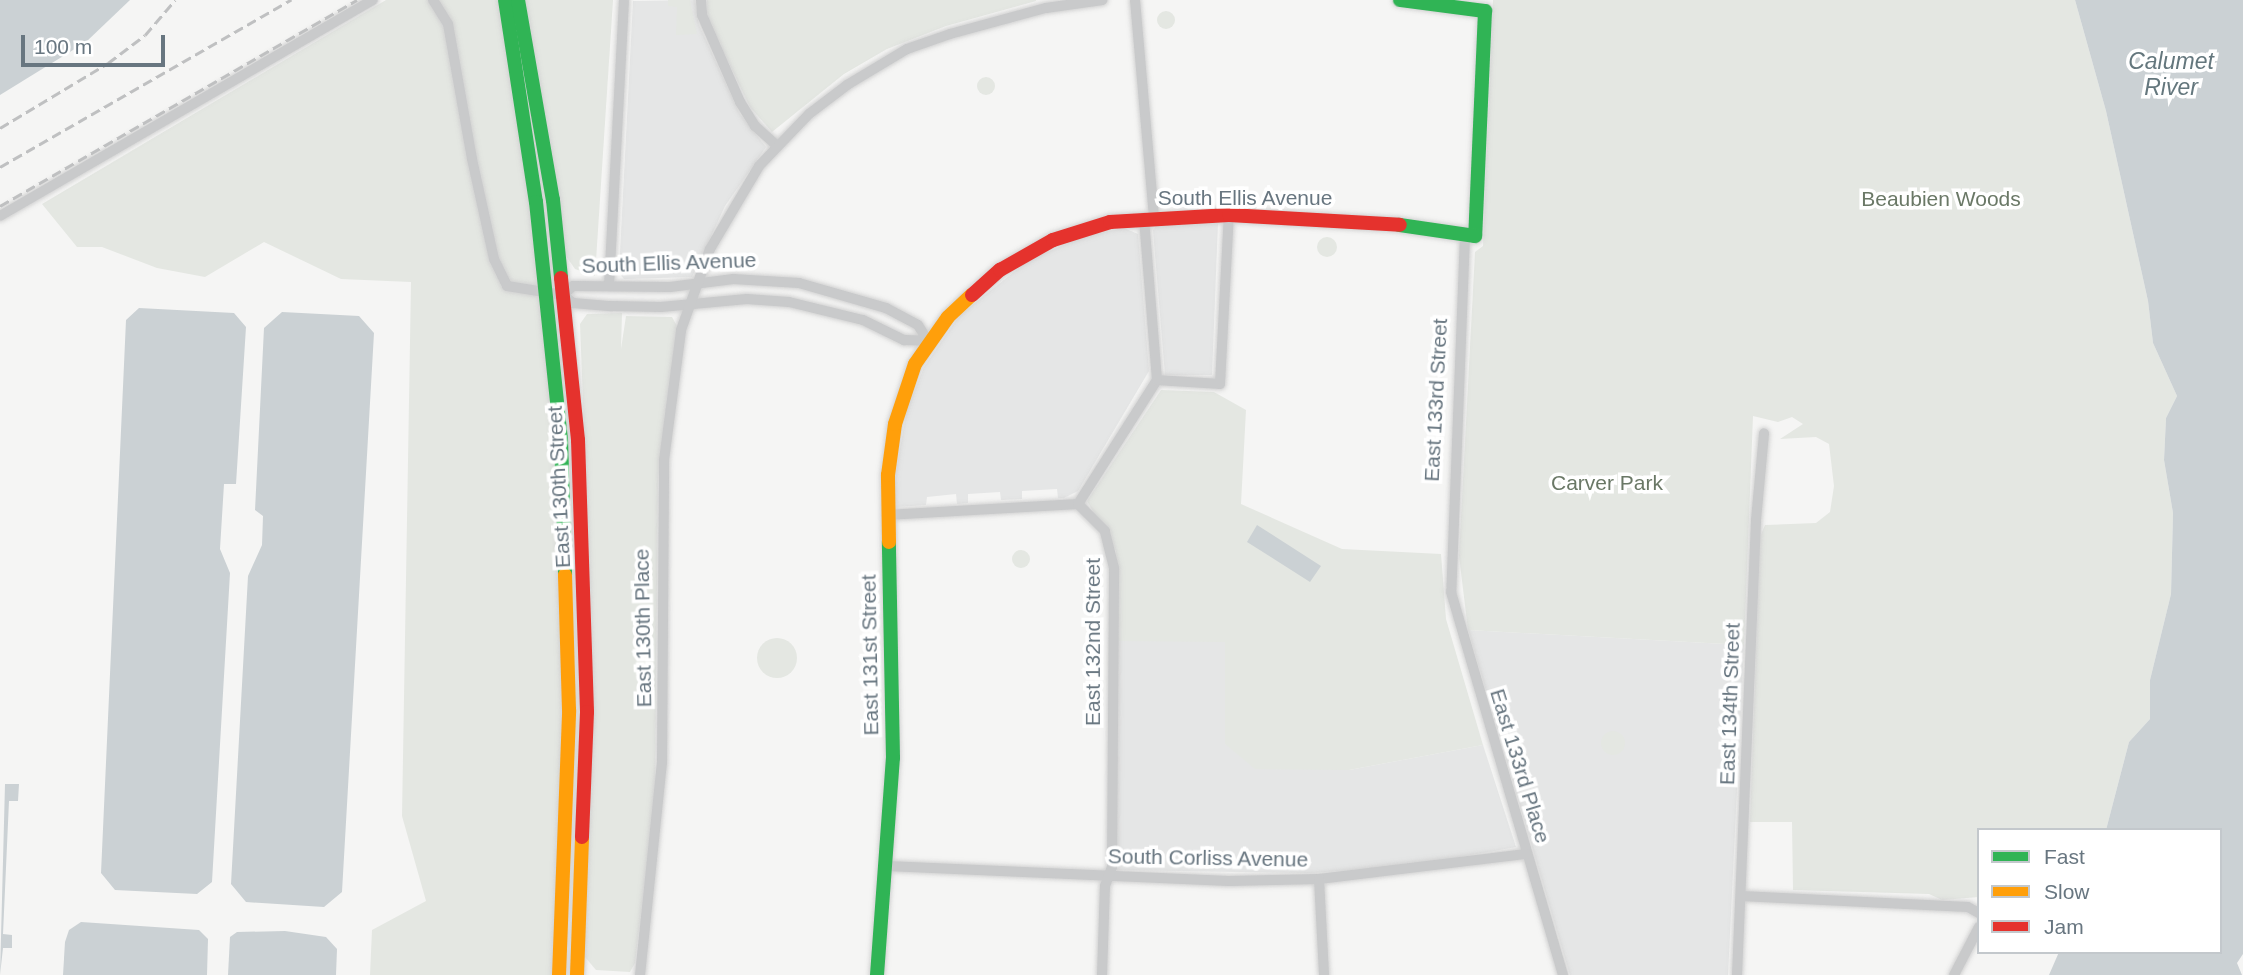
<!DOCTYPE html>
<html>
<head>
<meta charset="utf-8">
<style>
  body { margin:0 }
  #map { position:relative; width:2243px; height:975px; overflow:hidden; background:#f5f5f4; font-family:Helvetica,sans-serif }
  div>[style] { position:absolute }
  .built>* { inset:0; background:#e5e6e6 }
  .green>* { inset:0; background:#e4e7e2 }
  .round { border-radius:50% }
  .water>* { inset:0; background:#cbd1d4 }
  .roads { filter:drop-shadow(0 0 2px #d2d2d2) drop-shadow(0 0 2px #d2d2d2) }
  .street>* { height:10px; margin:-5px; padding:0 5px; transform-origin:5px; border-radius:5px; background:#c9cacb }
  .fast>* { height:14px; margin:-7px; padding:0 7px; transform-origin:7px; border-radius:7px; background:#30b455 }
  .slow>* { height:14px; margin:-7px; padding:0 7px; transform-origin:7px; border-radius:7px; background:#ff9f0a }
  .jam>* { height:14px; margin:-7px; padding:0 7px; transform-origin:7px; border-radius:7px; background:#e5322d }
  .rail>* { height:2.5px; margin-top:-1.25px; transform-origin:0; background:repeating-linear-gradient(90deg,#bfc0c1 0 10px,transparent 0 15px) }
  span { translate:-50% -50%; white-space:nowrap; text-align:center; line-height:1.15; -webkit-text-stroke:7px #fff; paint-order:stroke }
  .street-label { font-size:21px; color:#687680 }
  .park-label { font-size:21px; color:#6a7866 }
  .water-label { font-size:23px; color:#64777d; font-style:italic }
  .legend { position:absolute; left:1977px; top:828px; width:245px; height:126px; box-sizing:border-box; background:#fff; border:2px solid #c3c8cc; margin:0; padding:9px 12px; list-style:none; font-size:21px; color:#687680 }
  .legend li { display:flex; align-items:center; gap:14px; height:35px }
  .legend b { width:35px; border:2px solid #c3c8cc }
  .scale { position:absolute; left:21px; top:35px; width:144px; height:32px; box-sizing:border-box; border:4px solid #687680; border-top:0; padding-left:9px; font-size:21px; line-height:24px; white-space:nowrap; color:#687680; -webkit-text-stroke:5px #fff; paint-order:stroke }
</style>
</head>
<body>
<div id="map">
  <div class="built">
    <div style="clip-path:polygon(695px 0,699px 25px,740px 114px,766px 147px,725px 206px,692px 277px,624px 279px,619px 273px,633px 1px)"></div>
    <div style="clip-path:polygon(1218px 223px,1212px 375px,1165px 375px,1153px 230px,1156px 226px)"></div>
    <div style="clip-path:polygon(1124px 228px,1138px 234px,1149px 371px,1078px 491px,1064px 498px,1058px 498px,1057px 489px,1022px 491px,1022px 499px,1001px 500px,1000px 492px,968px 494px,968px 503px,957px 504px,956px 494px,927px 497px,926px 505px,896px 507px,894px 482px,907px 410px,924px 367px,960px 315px,1029px 260px,1085px 236px)"></div>
    <div style="clip-path:polygon(1468px 630px,1744px 645px,1728px 975px,1570px 975px)"></div>
    <div style="clip-path:polygon(1117px 641px,1225px 641px,1225px 744px,1349px 770px,1483px 745px,1516px 847px,1409px 866px,1310px 873px,1117px 870px)"></div>
  </div>
  <div class="green">
    <div style="clip-path:polygon(386px 0,498px 0,537px 245px,560px 538px,562px 737px,552px 975px,370px 975px,372px 930px,426px 901px,402px 816px,411px 282px,341px 279px,264px 242px,205px 277px,157px 268px,102px 247px,77px 247px,42px 204px)"></div>
    <div style="clip-path:polygon(525px 0,613px 0,595px 276px,575px 269px,566px 256px)"></div>
    <div style="clip-path:polygon(668px 0,690px 0,697px 34px,676px 35px,677px 7px,668px 6px)"></div>
    <div style="clip-path:polygon(707px 0,1036px 0,1036px 1px,946px 26px,887px 49px,844px 74px,772px 132px,750px 107px,707px 18px)"></div>
    <div style="clip-path:polygon(1493px 0,2075px 0,2106px 111px,2148px 301px,2153px 343px,2177px 396px,2166px 418px,2164px 460px,2173px 513px,2171px 594px,2150px 680px,2150px 719px,2129px 742px,2106px 830px,1979px 830px,1979px 897px,1942px 900px,1929px 894px,1793px 890px,1792px 822px,1750px 822px,1760px 537px,1765px 525px,1816px 523px,1830px 512px,1834px 486px,1829px 444px,1816px 437px,1780px 439px,1803px 424px,1792px 417px,1778px 422px,1753px 416px,1744px 645px,1468px 630px,1459px 556px,1475px 252px,1483px 246px)"></div>
    <div class="round" style="left:1157px;top:11px;width:18px;height:18px"></div>
    <div class="round" style="left:977px;top:77px;width:18px;height:18px"></div>
    <div class="round" style="left:1317px;top:237px;width:20px;height:20px"></div>
    <div style="clip-path:polygon(622px 313px,621px 349px,626px 316px,672px 317px,677px 326px,658px 478px,655px 795px,635px 963px,630px 972px,596px 970px,585px 957px,584px 948px,592px 635px,580px 324px,587px 314px)"></div>
    <div style="clip-path:polygon(1161px 390px,1214px 392px,1246px 410px,1241px 504px,1342px 549px,1441px 554px,1446px 619px,1483px 745px,1349px 770px,1255px 769px,1225px 744px,1225px 642px,1117px 641px,1116px 551px,1087px 501px)"></div>
    <div class="round" style="left:1012px;top:550px;width:18px;height:18px"></div>
    <div class="round" style="left:757px;top:638px;width:40px;height:40px"></div>
    <div class="round" style="left:1601px;top:731px;width:24px;height:24px"></div>
  </div>
  <div class="water">
    <div style="clip-path:polygon(0 0,130px 0,86px 42px,0 95px)"></div>
    <div style="clip-path:polygon(2075px 0,2243px 0,2243px 954px,2237px 963px,2242px 975px,2049px 975px,2059px 952px,2220px 952px,2220px 830px,2106px 830px,2129px 742px,2150px 719px,2150px 680px,2171px 594px,2173px 513px,2164px 460px,2166px 418px,2177px 396px,2153px 343px,2148px 301px,2106px 111px)"></div>
    <div style="clip-path:polygon(139px 308px,234px 313px,246px 327px,236px 484px,224px 484px,220px 549px,230px 573px,212px 882px,197px 894px,115px 890px,101px 873px,126px 320px)"></div>
    <div style="clip-path:polygon(282px 312px,359px 316px,374px 333px,342px 892px,324px 907px,246px 902px,231px 884px,248px 576px,262px 545px,263px 516px,255px 510px,264px 328px)"></div>
    <div style="clip-path:polygon(1257px 525px,1321px 566px,1310px 582px,1247px 542px)"></div>
    <div style="clip-path:polygon(5px 784px,19px 784px,18px 801px,9px 801px,3px 934px,12px 935px,12px 948px,3px 948px,0 975px)"></div>
    <div style="clip-path:polygon(81px 922px,199px 930px,208px 939px,207px 975px,63px 975px,65px 942px,69px 930px)"></div>
    <div style="clip-path:polygon(285px 931px,326px 937px,337px 949px,336px 975px,228px 975px,230px 937px,237px 932px)"></div>
  </div>
  <div class="roads">
    <div class="street">
      <div style="left:433px;top:0;width:28px;rotate:58deg"></div>
      <div style="left:448px;top:24px;width:137px;rotate:79.9deg"></div>
      <div style="left:472px;top:159px;width:102px;rotate:77.6deg"></div>
      <div style="left:494px;top:259px;width:30px;rotate:64deg"></div>
      <div style="left:507px;top:286px;width:57px;rotate:9.1deg"></div>
      <div style="left:563px;top:295px;width:13px;rotate:39deg"></div>
      <div style="left:573px;top:303px;width:38px;rotate:5deg"></div>
      <div style="left:611px;top:306px;width:50px;rotate:1.1deg"></div>
      <div style="left:661px;top:307px;width:86px;rotate:-5.3deg"></div>
      <div style="left:747px;top:299px;width:42px;rotate:4.1deg"></div>
      <div style="left:789px;top:302px;width:76px;rotate:13.7deg"></div>
      <div style="left:863px;top:320px;width:46px;rotate:26deg"></div>
      <div style="left:904px;top:340px;width:24px;rotate:2deg"></div>
      <div style="left:701px;top:0;width:15px;rotate:86deg"></div>
      <div style="left:702px;top:15px;width:95px;rotate:66.4deg"></div>
      <div style="left:740px;top:102px;width:28px;rotate:58deg"></div>
      <div style="left:755px;top:126px;width:30px;rotate:42deg"></div>
      <div style="left:1135px;top:0;width:219px;rotate:85deg"></div>
      <div style="left:0;top:216px;width:431px;rotate:-30.1deg"></div>
      <div style="left:1465px;top:235px;width:357px;rotate:92.2deg"></div>
      <div style="left:1451px;top:592px;width:399px;rotate:73.7deg"></div>
      <div style="left:609px;top:286px;width:286px;rotate:-87deg"></div>
      <div style="left:563px;top:295px;width:13px;rotate:-42deg"></div>
      <div style="left:573px;top:286px;width:97px;rotate:0.6deg"></div>
      <div style="left:670px;top:287px;width:64px;rotate:-7.2deg"></div>
      <div style="left:733px;top:279px;width:66px;rotate:3.5deg"></div>
      <div style="left:799px;top:283px;width:91px;rotate:16deg"></div>
      <div style="left:886px;top:308px;width:36px;rotate:28deg"></div>
      <div style="left:918px;top:325px;width:19px;rotate:58deg"></div>
      <div style="left:1157px;top:380px;width:63px;rotate:3.6deg"></div>
      <div style="left:1220px;top:384px;width:169px;rotate:-87deg"></div>
      <div style="left:887px;top:515px;width:191px;rotate:-3.3deg"></div>
      <div style="left:887px;top:866px;width:342px;rotate:2.5deg"></div>
      <div style="left:1229px;top:881px;width:90px;rotate:-1.3deg"></div>
      <div style="left:1319px;top:879px;width:209px;rotate:-6.9deg"></div>
      <div style="left:1319px;top:879px;width:96px;rotate:87deg"></div>
      <div style="left:1741px;top:896px;width:227px;rotate:2.8deg"></div>
      <div style="left:1968px;top:907px;width:13px;rotate:29deg"></div>
      <div style="left:640px;top:975px;width:214px;rotate:-84.1deg"></div>
      <div style="left:662px;top:762px;width:302px;rotate:-89.6deg"></div>
      <div style="left:664px;top:460px;width:131px;rotate:-82.5deg"></div>
      <div style="left:681px;top:330px;width:86px;rotate:-70.3deg"></div>
      <div style="left:710px;top:249px;width:96px;rotate:-59.4deg"></div>
      <div style="left:759px;top:166px;width:72px;rotate:-46.1deg"></div>
      <div style="left:809px;top:114px;width:48px;rotate:-37.3deg"></div>
      <div style="left:847px;top:85px;width:70px;rotate:-31deg"></div>
      <div style="left:907px;top:49px;width:46px;rotate:-19.2deg"></div>
      <div style="left:950px;top:34px;width:99px;rotate:-15.2deg"></div>
      <div style="left:1046px;top:8px;width:57px;rotate:-8.1deg"></div>
      <div style="left:1102px;top:975px;width:89px;rotate:-88.1deg"></div>
      <div style="left:1105px;top:886px;width:20px;rotate:-70deg"></div>
      <div style="left:1112px;top:867px;width:299px;rotate:-89.6deg"></div>
      <div style="left:1114px;top:568px;width:38px;rotate:-104deg"></div>
      <div style="left:1105px;top:531px;width:38px;rotate:-135deg"></div>
      <div style="left:1078px;top:504px;width:147px;rotate:-57.5deg"></div>
      <div style="left:1157px;top:380px;width:163px;rotate:-94.6deg"></div>
      <div style="left:1737px;top:975px;width:455px;rotate:-87.6deg"></div>
      <div style="left:1756px;top:520px;width:87px;rotate:-84.7deg"></div>
      <div style="left:1954px;top:975px;width:54px;rotate:-62.5deg"></div>
    </div>
    <div class="fast">
      <div style="left:505px;top:0;width:204px;rotate:81.3deg"></div>
      <div style="left:536px;top:202px;width:237px;rotate:84deg"></div>
      <div style="left:561px;top:438px;width:137px;rotate:88.3deg"></div>
      <div style="left:518px;top:0;width:203px;rotate:80.1deg"></div>
      <div style="left:553px;top:200px;width:78px;rotate:84.1deg"></div>
      <div style="left:1400px;top:0;width:86px;rotate:7.4deg"></div>
      <div style="left:1485px;top:11px;width:225px;rotate:92.5deg"></div>
      <div style="left:1475px;top:236px;width:76px;rotate:-171.7deg"></div>
      <div style="left:877px;top:975px;width:218px;rotate:-85.8deg"></div>
      <div style="left:893px;top:758px;width:216px;rotate:-91.1deg"></div>
    </div>
    <div class="slow">
      <div style="left:889px;top:542px;width:67px;rotate:-90.9deg"></div>
      <div style="left:888px;top:475px;width:51px;rotate:-82.2deg"></div>
      <div style="left:895px;top:424px;width:63px;rotate:-71.6deg"></div>
      <div style="left:915px;top:364px;width:57px;rotate:-54.9deg"></div>
      <div style="left:948px;top:317px;width:33px;rotate:-43deg"></div>
      <div style="left:559px;top:975px;width:265px;rotate:-87.8deg"></div>
      <div style="left:569px;top:710px;width:135px;rotate:-91.7deg"></div>
      <div style="left:577px;top:975px;width:138px;rotate:-87.9deg"></div>
    </div>
    <div class="jam">
      <div style="left:561px;top:278px;width:163px;rotate:84deg"></div>
      <div style="left:578px;top:440px;width:272px;rotate:88.1deg"></div>
      <div style="left:587px;top:712px;width:125px;rotate:92.3deg"></div>
      <div style="left:972px;top:295px;width:38px;rotate:-42deg"></div>
      <div style="left:1000px;top:270px;width:61px;rotate:-29.5deg"></div>
      <div style="left:1053px;top:240px;width:60px;rotate:-17.5deg"></div>
      <div style="left:1110px;top:222px;width:119px;rotate:-3.4deg"></div>
      <div style="left:1229px;top:215px;width:171px;rotate:3.3deg"></div>
    </div>
  </div>
  <div class="rail">
    <div style="left:0;top:128px;width:126px;rotate:-31deg"></div>
    <div style="left:108px;top:63px;width:46px;rotate:-37.1deg"></div>
    <div style="left:145px;top:35px;width:46px;rotate:-49.4deg"></div>
    <div style="left:0;top:167px;width:336px;rotate:-29.9deg"></div>
    <div style="left:0;top:206px;width:412px;rotate:-30deg"></div>
  </div>
  <div class="street-label">
    <span style="left:1245px;top:198px">South Ellis Avenue</span>
    <span style="left:669px;top:263px;rotate:-2deg">South Ellis Avenue</span>
    <span style="left:1436px;top:400px;rotate:-87deg">East 133rd Street</span>
    <span style="left:559px;top:487px;rotate:-93deg">East 130th Street</span>
    <span style="left:643px;top:628px;rotate:-91deg">East 130th Place</span>
    <span style="left:1093px;top:642px;rotate:-90deg">East 132nd Street</span>
    <span style="left:870px;top:655px;rotate:-91deg">East 131st Street</span>
    <span style="left:1730px;top:704px;rotate:-88deg">East 134th Street</span>
    <span style="left:1520px;top:766px;rotate:73deg">East 133rd Place</span>
    <span style="left:1208px;top:858px;rotate:1deg">South Corliss Avenue</span>
  </div>
  <div class="park-label">
    <span style="left:1941px;top:199px">Beaubien Woods</span>
    <span style="left:1607px;top:483px">Carver Park</span>
  </div>
  <div class="water-label">
    <span style="left:2171px;top:74px">Calumet<br>River</span>
  </div>
  <ul class="legend">
  <li><b style="height:9px;background:#30b455"></b>Fast</li>
  <li><b style="height:9px;background:#ff9f0a"></b>Slow</li>
  <li><b style="height:9px;background:#e5322d"></b>Jam</li>
  </ul>
  <div class="scale">100 m</div>
</div>
</body>
</html>
